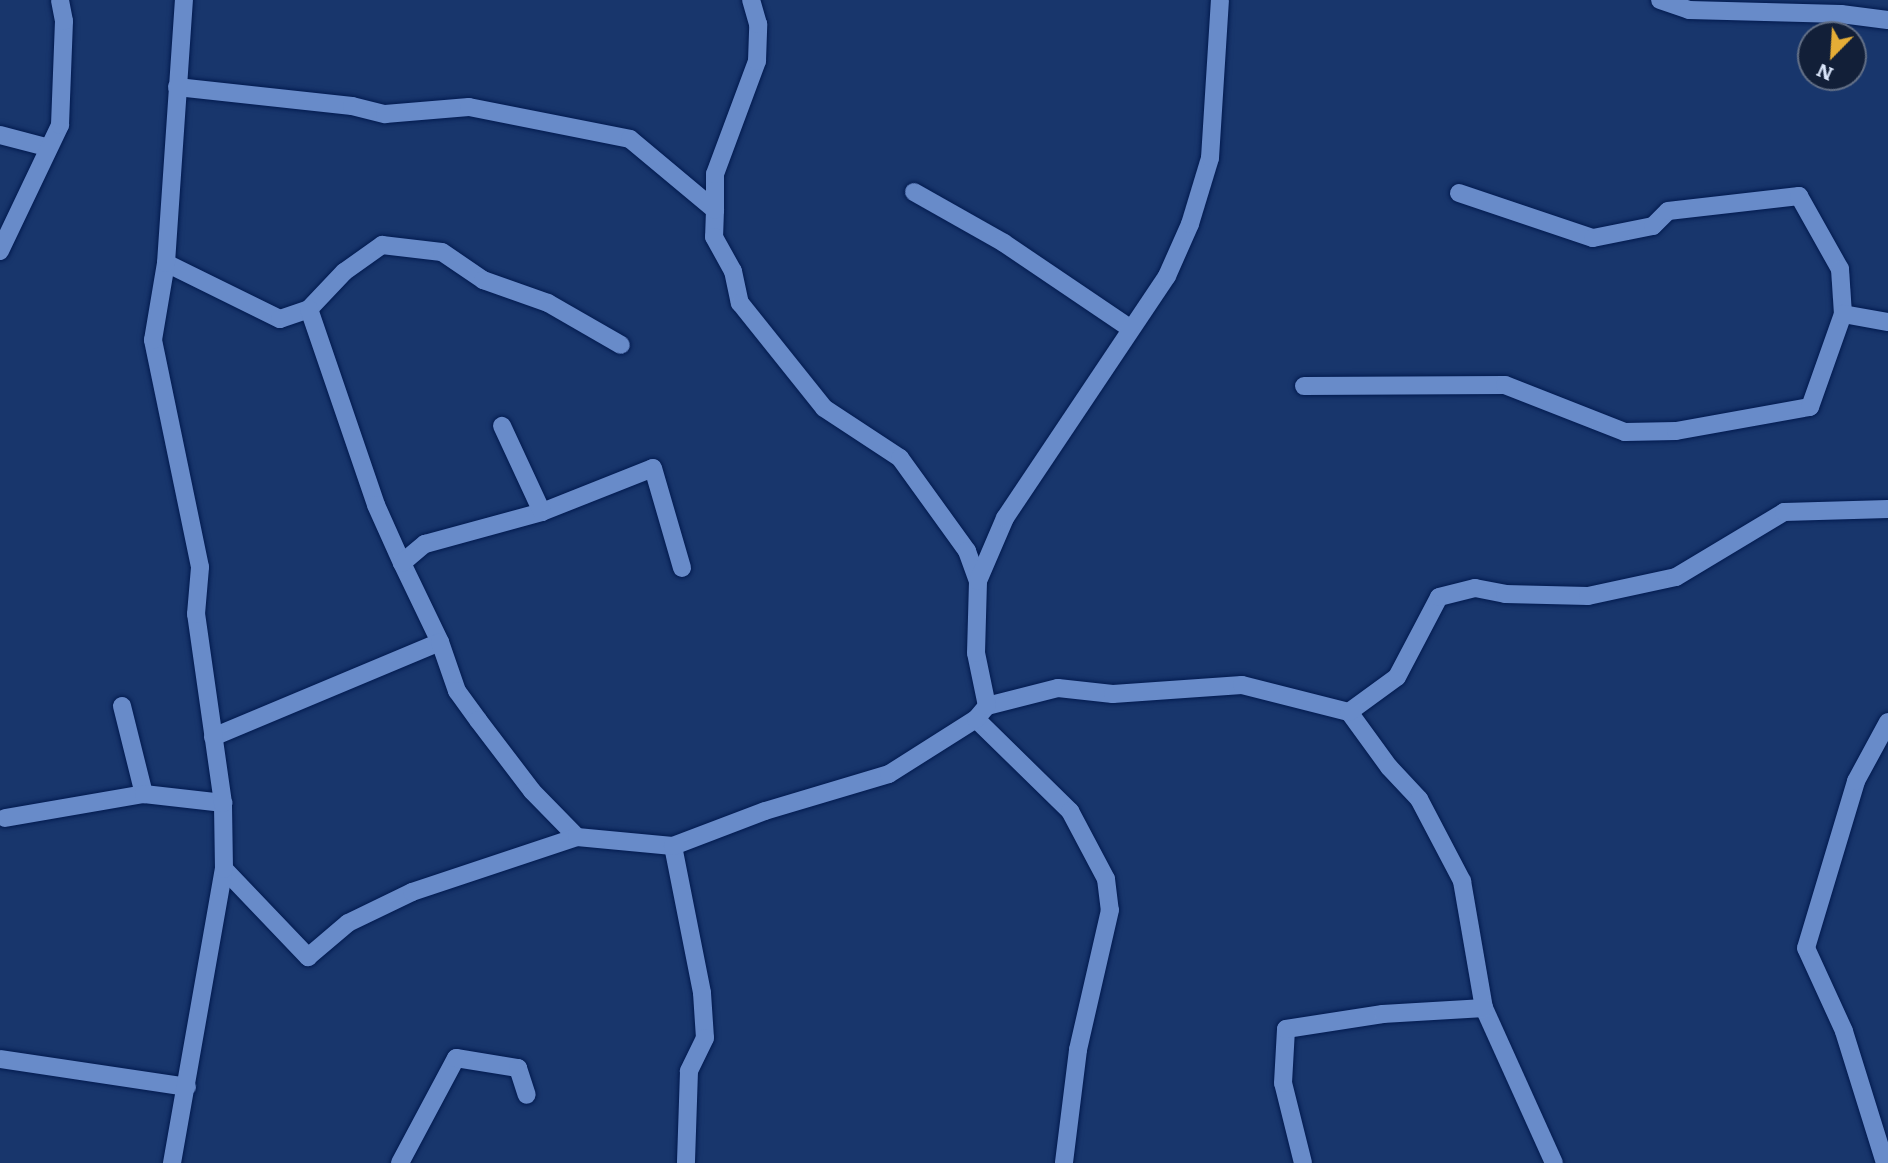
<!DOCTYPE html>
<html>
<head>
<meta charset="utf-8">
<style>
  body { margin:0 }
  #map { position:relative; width:1888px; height:1163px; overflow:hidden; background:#18366c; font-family:Literata,serif }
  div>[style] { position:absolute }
  .roads { filter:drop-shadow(0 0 2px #021a4f) drop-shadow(0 0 2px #021a4f) }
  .street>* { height:18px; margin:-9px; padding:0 9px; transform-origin:9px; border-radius:9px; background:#688bc9 }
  span { translate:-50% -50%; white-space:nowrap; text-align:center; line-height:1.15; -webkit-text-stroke:5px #121f38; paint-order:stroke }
  .north { position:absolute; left:1797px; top:21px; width:70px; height:70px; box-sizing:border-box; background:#121f38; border:2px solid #626f86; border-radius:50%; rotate:204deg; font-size:19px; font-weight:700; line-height:28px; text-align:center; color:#dae6fb }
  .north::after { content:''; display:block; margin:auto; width:24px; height:32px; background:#e5ad36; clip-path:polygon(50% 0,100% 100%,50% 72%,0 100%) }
</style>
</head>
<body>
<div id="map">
  <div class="roads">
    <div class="street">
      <div style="left:1660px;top:0;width:31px;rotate:19deg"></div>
      <div style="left:1689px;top:10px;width:152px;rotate:1.5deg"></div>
      <div style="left:1841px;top:14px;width:47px;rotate:7.3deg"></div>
      <div style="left:177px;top:87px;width:176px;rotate:6.2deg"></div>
      <div style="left:352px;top:106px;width:34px;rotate:14deg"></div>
      <div style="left:385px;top:114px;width:84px;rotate:-4.8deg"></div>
      <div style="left:469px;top:107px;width:164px;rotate:11.2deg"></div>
      <div style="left:630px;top:139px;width:111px;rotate:39.9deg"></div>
      <div style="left:715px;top:210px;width:27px;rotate:92deg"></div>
      <div style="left:714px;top:237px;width:39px;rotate:61deg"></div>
      <div style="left:733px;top:271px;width:33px;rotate:78deg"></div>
      <div style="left:740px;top:303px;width:134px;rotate:51.3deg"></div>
      <div style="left:824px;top:408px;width:91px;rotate:33.3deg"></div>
      <div style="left:900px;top:458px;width:115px;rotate:54.2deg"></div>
      <div style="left:967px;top:551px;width:32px;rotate:70deg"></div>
      <div style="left:0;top:135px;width:48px;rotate:14.6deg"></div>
      <div style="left:914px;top:192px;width:103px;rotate:29.5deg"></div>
      <div style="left:1004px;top:243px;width:153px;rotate:34.1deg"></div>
      <div style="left:1459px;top:193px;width:141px;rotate:18.6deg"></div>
      <div style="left:1593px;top:238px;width:61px;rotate:-11.3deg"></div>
      <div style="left:1653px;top:226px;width:21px;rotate:-45deg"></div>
      <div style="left:1668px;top:211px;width:132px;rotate:-6.5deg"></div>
      <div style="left:1799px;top:196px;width:84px;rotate:60.7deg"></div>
      <div style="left:1840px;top:269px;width:45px;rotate:86.2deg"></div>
      <div style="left:715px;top:210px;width:36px;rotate:-90deg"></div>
      <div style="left:715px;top:174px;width:121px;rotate:-69.6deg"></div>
      <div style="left:757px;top:61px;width:37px;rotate:-88deg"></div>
      <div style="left:758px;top:24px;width:25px;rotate:-106deg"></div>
      <div style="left:0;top:251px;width:140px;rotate:-64.5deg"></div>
      <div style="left:60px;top:125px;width:104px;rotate:-87.8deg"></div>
      <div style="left:64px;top:21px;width:21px;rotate:-101deg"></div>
      <div style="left:166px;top:263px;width:127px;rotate:26.2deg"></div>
      <div style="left:280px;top:319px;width:31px;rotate:-19deg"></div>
      <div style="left:309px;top:309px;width:51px;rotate:-46.6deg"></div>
      <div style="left:344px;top:272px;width:47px;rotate:-35.4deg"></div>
      <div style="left:382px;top:245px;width:60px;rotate:6.7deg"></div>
      <div style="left:442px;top:252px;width:50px;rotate:34.3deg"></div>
      <div style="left:483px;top:280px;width:69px;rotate:19.5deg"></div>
      <div style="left:548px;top:303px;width:84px;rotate:29.9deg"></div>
      <div style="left:309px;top:309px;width:207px;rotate:71.1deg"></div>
      <div style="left:376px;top:505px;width:64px;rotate:65.9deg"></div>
      <div style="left:1304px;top:386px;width:201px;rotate:-0.3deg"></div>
      <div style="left:1505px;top:385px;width:129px;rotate:21.4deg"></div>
      <div style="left:1625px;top:432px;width:51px;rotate:-1.1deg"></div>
      <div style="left:1676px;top:431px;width:136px;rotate:-10.2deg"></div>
      <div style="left:1810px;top:407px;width:99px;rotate:-70.5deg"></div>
      <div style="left:1843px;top:314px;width:46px;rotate:10.1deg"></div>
      <div style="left:542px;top:512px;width:119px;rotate:-21.6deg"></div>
      <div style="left:653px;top:468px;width:104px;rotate:73.8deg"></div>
      <div style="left:440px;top:642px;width:88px;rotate:-115.7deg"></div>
      <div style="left:402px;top:563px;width:30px;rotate:-40deg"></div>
      <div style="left:425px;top:544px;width:121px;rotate:-15.3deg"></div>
      <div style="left:542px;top:512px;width:95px;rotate:-114.9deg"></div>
      <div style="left:122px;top:706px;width:91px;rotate:76deg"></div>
      <div style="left:987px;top:706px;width:73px;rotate:-14.2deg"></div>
      <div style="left:1058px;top:688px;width:55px;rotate:6.2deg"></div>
      <div style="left:1113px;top:694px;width:129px;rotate:-4deg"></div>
      <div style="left:1242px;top:685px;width:110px;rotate:14.2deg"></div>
      <div style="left:1349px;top:712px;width:68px;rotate:54deg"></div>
      <div style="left:1389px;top:767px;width:44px;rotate:46.8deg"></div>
      <div style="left:1419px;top:799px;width:93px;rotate:62.3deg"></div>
      <div style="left:1462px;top:881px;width:129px;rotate:80.2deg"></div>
      <div style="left:1484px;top:1008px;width:170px;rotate:65.7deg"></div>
      <div style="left:1349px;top:712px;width:59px;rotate:-36.1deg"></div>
      <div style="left:1397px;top:677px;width:90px;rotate:-62.3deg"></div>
      <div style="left:1439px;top:597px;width:37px;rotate:-14deg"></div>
      <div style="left:1475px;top:588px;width:31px;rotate:11deg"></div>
      <div style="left:1505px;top:594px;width:83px;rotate:1.4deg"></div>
      <div style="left:1588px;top:596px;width:90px;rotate:-12.2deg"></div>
      <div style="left:1676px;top:577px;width:126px;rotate:-31deg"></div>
      <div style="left:1784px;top:512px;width:104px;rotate:-1.7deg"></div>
      <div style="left:976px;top:719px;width:132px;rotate:44.4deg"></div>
      <div style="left:1070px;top:811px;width:77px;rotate:62.1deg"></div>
      <div style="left:1106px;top:879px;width:31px;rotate:83deg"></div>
      <div style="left:1110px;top:910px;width:144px;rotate:102.9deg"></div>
      <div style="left:1078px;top:1050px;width:114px;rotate:97.1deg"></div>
      <div style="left:213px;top:737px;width:246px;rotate:-22.7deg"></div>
      <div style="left:440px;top:642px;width:52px;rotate:70.9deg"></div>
      <div style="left:457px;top:691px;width:36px;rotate:54deg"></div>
      <div style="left:478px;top:720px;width:89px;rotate:52.7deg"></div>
      <div style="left:532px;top:791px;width:64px;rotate:45.6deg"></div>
      <div style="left:5px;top:818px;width:141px;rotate:-9.8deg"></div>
      <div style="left:144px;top:794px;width:80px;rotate:6.5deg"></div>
      <div style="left:673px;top:846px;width:150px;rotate:78.8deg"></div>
      <div style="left:702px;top:993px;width:45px;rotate:86.2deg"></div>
      <div style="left:705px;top:1038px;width:37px;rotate:116deg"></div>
      <div style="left:689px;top:1071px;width:92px;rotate:91.9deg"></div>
      <div style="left:224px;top:869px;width:122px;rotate:46.3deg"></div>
      <div style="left:308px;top:957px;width:52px;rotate:-40.4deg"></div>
      <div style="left:348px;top:923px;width:71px;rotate:-25.8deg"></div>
      <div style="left:412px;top:892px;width:174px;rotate:-18.4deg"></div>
      <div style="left:577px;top:837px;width:96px;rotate:5.4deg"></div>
      <div style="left:673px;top:846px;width:98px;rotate:-20.8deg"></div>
      <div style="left:765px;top:811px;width:129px;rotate:-16.6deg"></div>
      <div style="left:889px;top:774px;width:103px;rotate:-32.3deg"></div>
      <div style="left:976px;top:719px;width:17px;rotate:-50deg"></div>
      <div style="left:987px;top:706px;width:54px;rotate:-101.7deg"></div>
      <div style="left:976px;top:653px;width:72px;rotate:-88.4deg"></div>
      <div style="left:978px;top:581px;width:69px;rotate:-66.8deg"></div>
      <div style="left:1005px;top:518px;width:291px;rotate:-56.2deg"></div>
      <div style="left:1167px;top:276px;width:57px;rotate:-66.1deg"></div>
      <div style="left:1190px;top:224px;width:69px;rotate:-73.1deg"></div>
      <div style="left:1210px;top:158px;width:158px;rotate:-86.4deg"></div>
      <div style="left:0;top:1059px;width:189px;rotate:8.5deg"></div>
      <div style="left:172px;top:1163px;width:299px;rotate:-80deg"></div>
      <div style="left:224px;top:869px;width:66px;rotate:-90.9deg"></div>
      <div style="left:223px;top:803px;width:191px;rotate:-98.1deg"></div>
      <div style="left:196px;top:614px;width:47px;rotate:-85.1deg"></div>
      <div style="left:200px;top:567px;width:232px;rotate:-101.7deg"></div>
      <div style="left:153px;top:340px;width:78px;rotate:-80.4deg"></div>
      <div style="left:166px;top:263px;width:264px;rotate:-86.1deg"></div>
      <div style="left:400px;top:1163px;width:119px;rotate:-61.9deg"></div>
      <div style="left:456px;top:1058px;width:63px;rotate:9.2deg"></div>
      <div style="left:518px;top:1068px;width:28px;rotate:72deg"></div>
      <div style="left:1303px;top:1163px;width:82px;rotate:-104deg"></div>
      <div style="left:1283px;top:1083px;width:54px;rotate:-86.8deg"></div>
      <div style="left:1286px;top:1029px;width:98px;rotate:-8.8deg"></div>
      <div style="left:1383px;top:1014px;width:101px;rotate:-3.4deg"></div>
      <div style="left:1885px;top:1163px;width:138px;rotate:-107.3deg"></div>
      <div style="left:1844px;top:1031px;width:91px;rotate:-114.6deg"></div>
      <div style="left:1806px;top:948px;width:174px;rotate:-73.3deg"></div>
      <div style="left:1856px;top:781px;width:67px;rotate:-61.5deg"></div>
    </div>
  </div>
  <div class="north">N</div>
</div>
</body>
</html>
